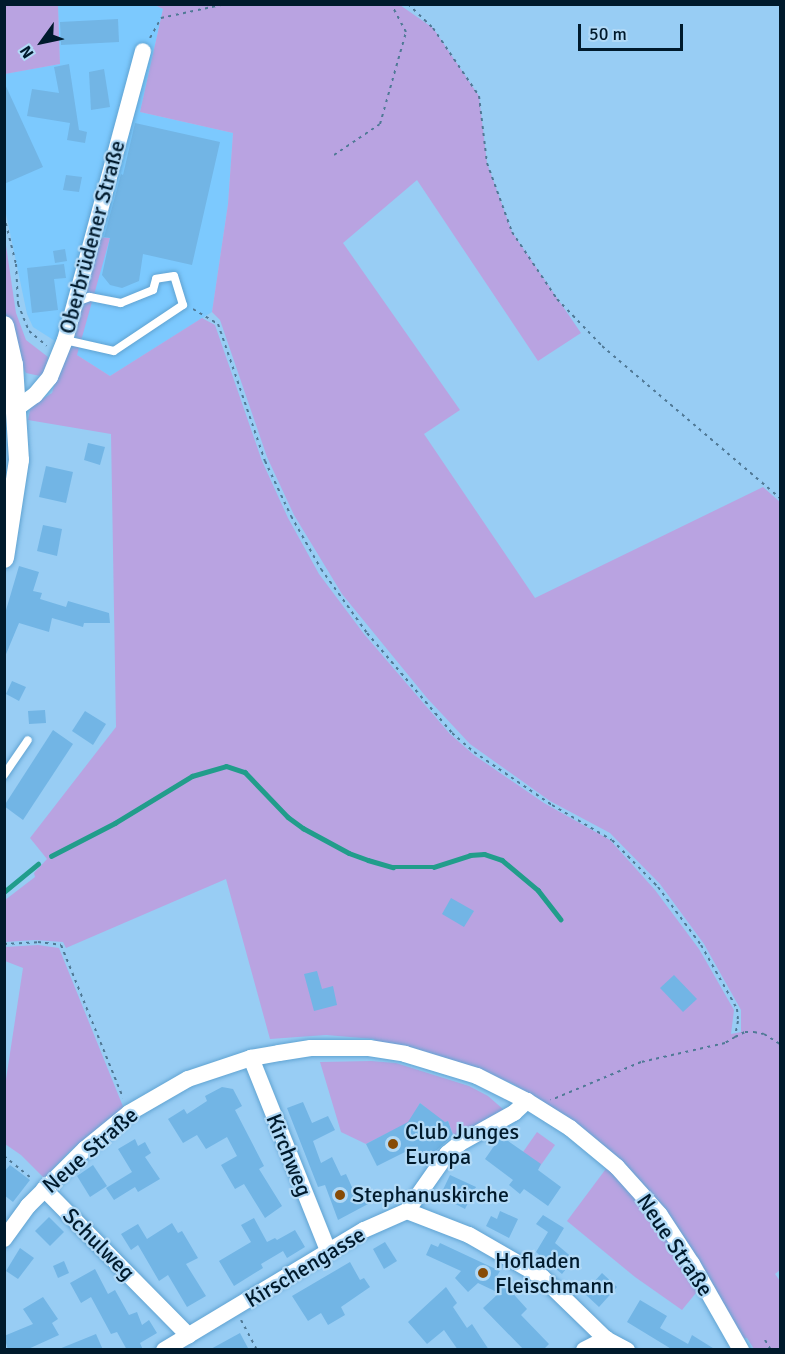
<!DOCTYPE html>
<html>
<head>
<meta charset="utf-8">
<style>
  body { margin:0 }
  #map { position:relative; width:785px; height:1354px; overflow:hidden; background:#98cdf4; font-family:Signika,sans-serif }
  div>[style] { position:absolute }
  .built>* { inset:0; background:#7cc9fe }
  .green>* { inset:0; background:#b9a3e1 }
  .stream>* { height:4.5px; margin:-2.25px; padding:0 2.25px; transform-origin:2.25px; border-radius:2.25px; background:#219d8b }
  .building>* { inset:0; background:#72b5e5 }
  .path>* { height:2px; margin-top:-1px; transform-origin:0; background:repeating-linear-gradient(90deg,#507996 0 3px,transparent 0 7.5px) }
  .roads { filter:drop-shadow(0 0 2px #60a3d2) drop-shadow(0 0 2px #60a3d2) }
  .service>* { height:8px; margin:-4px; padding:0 4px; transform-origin:4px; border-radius:4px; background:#fff }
  .minor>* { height:16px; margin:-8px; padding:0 8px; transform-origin:8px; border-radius:8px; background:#fff }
  .tertiary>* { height:20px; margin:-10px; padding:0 10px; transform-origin:10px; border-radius:10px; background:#fff }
  .dots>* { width:16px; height:16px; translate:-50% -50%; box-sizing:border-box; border:3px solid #b1d9f6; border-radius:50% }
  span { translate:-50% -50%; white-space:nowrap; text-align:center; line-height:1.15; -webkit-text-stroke:4.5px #b1d9f6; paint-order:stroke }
  .street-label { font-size:22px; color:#001a2c }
  .poi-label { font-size:22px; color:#001a2c }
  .left { translate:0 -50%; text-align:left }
  .frame { position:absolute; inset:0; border:6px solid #001a2c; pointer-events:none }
  .north { position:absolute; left:12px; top:12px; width:60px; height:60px; -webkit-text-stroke:4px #b1d9f6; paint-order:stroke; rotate:237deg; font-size:16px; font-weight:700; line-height:24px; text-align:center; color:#001a2c }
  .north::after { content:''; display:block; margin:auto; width:21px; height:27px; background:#001a2c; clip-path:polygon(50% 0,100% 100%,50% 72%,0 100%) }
  .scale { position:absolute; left:578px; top:24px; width:105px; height:27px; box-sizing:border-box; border:3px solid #001a2c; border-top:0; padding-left:8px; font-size:18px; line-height:21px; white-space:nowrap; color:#001a2c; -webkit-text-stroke:4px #b1d9f6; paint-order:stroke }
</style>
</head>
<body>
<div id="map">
  <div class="built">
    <div style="clip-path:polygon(58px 5px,155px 5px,163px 9px,140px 112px,233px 133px,228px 204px,212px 312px,110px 376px,33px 327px,27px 314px,5px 209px,4px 74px,60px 64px)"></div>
  </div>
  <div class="green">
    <div style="clip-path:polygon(5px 4px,58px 5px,60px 64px,5px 74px)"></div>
    <div style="clip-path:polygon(155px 5px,400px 5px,433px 28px,479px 96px,487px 163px,512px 232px,581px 333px,538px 361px,417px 180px,343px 243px,460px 410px,424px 434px,535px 598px,763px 487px,780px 502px,780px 1270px,775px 1274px,780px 1281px,780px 1349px,754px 1349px,747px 1338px,742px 1339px,688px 1245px,544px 1103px,513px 1084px,478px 1069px,375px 1042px,374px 1039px,326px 1035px,270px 1039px,226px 879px,66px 948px,63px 942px,35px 940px,5px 942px,5px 900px,35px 877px,34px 873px,47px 859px,30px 838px,116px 727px,111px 434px,28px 420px,31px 406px,52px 393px,97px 237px,110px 238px,77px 355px,110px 376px,202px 318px,215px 325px,262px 461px,288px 518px,319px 574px,364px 634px,450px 734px,474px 755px,544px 803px,610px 840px,655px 890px,699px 949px,734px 1010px,731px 1034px,741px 1032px,741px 1010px,704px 944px,660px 884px,610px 833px,550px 801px,470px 744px,427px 698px,342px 594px,294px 515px,267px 457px,220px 320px,212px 312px,228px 204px,233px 133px,140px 112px,163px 9px)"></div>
    <div style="clip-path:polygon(4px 232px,16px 313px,26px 340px,48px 357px,46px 372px,40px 376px,26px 373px,16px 356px,5px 309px)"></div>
    <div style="clip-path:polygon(38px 945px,59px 948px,124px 1109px,70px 1151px,44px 1178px,21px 1155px,5px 1144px,5px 1086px,23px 968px,5px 961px,5px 947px)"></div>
    <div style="clip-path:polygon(371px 1061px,396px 1063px,469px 1086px,488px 1096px,504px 1110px,455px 1140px,448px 1121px,443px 1123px,420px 1103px,410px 1122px,366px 1144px,341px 1132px,320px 1062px)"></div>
    <div style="clip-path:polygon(537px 1132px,555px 1145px,531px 1179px,516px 1162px)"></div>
    <div style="clip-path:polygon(608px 1166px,649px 1211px,700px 1288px,682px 1310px,635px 1277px,567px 1221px)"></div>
  </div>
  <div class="stream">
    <div style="left:51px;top:856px;width:72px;rotate:-27.3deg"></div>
    <div style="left:115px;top:823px;width:90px;rotate:-31.4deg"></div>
    <div style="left:192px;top:776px;width:35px;rotate:-16deg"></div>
    <div style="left:226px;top:766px;width:20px;rotate:18deg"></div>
    <div style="left:245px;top:772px;width:62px;rotate:46.3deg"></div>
    <div style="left:288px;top:817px;width:19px;rotate:36deg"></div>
    <div style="left:303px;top:828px;width:52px;rotate:28.5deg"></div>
    <div style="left:349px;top:853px;width:20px;rotate:20deg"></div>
    <div style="left:368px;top:860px;width:26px;rotate:16deg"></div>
    <div style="left:393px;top:867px;width:41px"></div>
    <div style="left:434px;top:867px;width:38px;rotate:-18deg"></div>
    <div style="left:470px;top:855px;width:14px;rotate:-4deg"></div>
    <div style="left:484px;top:854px;width:19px;rotate:18deg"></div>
    <div style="left:502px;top:860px;width:47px;rotate:39.8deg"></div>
    <div style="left:538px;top:890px;width:37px;rotate:52deg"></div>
    <div style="left:4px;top:892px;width:44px;rotate:-39.5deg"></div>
  </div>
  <div class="building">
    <div style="clip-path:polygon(118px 19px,119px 42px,61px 45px,60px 22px)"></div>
    <div style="clip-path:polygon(69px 64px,79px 130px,87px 132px,85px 143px,67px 140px,70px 123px,27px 116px,32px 89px,59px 93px,54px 67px)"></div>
    <div style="clip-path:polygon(104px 69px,110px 107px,91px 110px,89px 72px)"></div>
    <div style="clip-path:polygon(4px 82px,43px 167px,4px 184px)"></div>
    <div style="clip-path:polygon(135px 123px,220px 142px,192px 265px,143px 254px,139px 281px,122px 288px,110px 285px,102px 275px,110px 238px,104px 237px,121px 174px,123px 175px)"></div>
    <div style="clip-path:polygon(66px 175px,82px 177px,79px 192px,63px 190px)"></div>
    <div style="clip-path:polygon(65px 249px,67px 261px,55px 263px,53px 251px)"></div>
    <div style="clip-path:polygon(64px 264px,66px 278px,54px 279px,58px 310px,32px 313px,27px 268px)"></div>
    <div style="clip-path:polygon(88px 443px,105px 447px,100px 465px,84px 460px)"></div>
    <div style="clip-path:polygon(46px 466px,73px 472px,66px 503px,39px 497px)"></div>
    <div style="clip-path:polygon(43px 525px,62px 529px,57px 556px,37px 551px)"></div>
    <div style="clip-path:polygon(19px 566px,39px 572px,33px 591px,42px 593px,40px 599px,66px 607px,68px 601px,109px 613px,110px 623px,84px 623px,83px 627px,52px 618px,49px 632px,19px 623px,4px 659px,4px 617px)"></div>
    <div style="clip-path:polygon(12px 681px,26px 687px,19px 701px,6px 694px)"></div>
    <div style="clip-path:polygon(45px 710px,46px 723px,29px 724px,28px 711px)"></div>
    <div style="clip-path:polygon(85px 711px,106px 724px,93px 745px,72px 731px)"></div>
    <div style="clip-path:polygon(53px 730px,73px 744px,23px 820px,4px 806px)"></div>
    <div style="clip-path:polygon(451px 898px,474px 911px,464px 927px,442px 914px)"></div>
    <div style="clip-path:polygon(317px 971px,322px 989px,333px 986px,337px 1005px,314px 1011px,304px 974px)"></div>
    <div style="clip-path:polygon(674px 975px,697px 999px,683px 1012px,660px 988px)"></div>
    <div style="clip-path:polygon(222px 1087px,233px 1089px,242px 1106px,235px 1110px,264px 1166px,259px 1169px,282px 1206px,265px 1218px,244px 1184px,235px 1189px,221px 1165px,237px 1156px,227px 1137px,206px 1149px,197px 1135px,183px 1143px,168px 1119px,184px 1109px,187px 1114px,207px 1101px,205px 1096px)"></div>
    <div style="clip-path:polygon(303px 1102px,312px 1123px,328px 1116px,335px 1130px,313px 1141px,321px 1163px,332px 1157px,341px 1176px,346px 1174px,356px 1196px,364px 1194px,368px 1204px,338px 1220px,325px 1185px,318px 1187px,287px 1108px)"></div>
    <div style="clip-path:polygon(420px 1103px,445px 1122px,448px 1121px,453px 1135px,437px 1150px,418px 1159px,413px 1148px,377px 1166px,366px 1144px,408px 1122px)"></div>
    <div style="clip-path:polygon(501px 1136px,541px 1164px,538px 1170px,561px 1187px,548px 1206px,524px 1189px,520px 1194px,509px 1185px,513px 1180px,485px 1159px)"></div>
    <div style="clip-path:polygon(135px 1139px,138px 1146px,145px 1142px,151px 1153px,145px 1157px,160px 1179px,138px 1192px,135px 1187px,114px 1200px,106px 1188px,132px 1172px,118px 1149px)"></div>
    <div style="clip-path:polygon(10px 1165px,30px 1180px,13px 1202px,4px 1195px,4px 1172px)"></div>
    <div style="clip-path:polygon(93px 1165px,107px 1186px,90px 1197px,77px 1176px)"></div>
    <div style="clip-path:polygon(450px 1175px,476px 1187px,465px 1209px,440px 1196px)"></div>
    <div style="clip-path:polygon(500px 1211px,518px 1219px,509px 1238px,486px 1226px,491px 1216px,497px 1219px)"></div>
    <div style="clip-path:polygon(543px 1215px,564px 1228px,555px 1243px,574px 1259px,562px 1274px,536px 1252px,548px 1232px,536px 1224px)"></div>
    <div style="clip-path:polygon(49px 1217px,64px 1232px,50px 1246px,35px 1231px)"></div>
    <div style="clip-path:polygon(254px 1218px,267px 1242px,275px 1238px,277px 1240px,295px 1230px,305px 1247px,287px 1258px,283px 1251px,261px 1264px,263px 1268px,234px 1286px,219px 1261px,251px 1242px,241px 1225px)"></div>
    <div style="clip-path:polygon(172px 1223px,178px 1233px,182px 1231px,198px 1258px,186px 1264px,206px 1296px,187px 1307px,168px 1275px,159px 1281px,138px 1245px,131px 1250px,121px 1234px,138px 1224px,147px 1239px)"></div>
    <div style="clip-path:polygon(385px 1242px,397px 1261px,384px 1269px,373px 1249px)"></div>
    <div style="clip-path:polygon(440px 1243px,500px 1271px,497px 1276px,527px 1309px,521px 1315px,549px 1344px,543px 1350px,524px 1350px,483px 1308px,499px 1293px,478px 1283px,468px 1292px,455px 1278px,461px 1271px,426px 1255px,431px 1244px,438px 1247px)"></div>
    <div style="clip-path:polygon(20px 1248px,34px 1258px,18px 1279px,6px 1271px)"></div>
    <div style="clip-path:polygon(64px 1261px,69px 1273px,58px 1278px,53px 1266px)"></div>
    <div style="clip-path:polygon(350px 1262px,360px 1280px,364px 1278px,370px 1287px,341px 1307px,345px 1315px,328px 1325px,321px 1313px,308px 1321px,292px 1296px)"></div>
    <div style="clip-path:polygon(95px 1269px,108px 1294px,115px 1290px,129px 1315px,137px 1312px,142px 1325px,149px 1320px,157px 1333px,140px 1343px,143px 1350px,127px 1350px,117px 1332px,111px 1334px,91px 1297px,81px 1303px,70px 1283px)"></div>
    <div style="clip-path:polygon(602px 1273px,617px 1287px,599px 1307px,584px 1293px)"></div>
    <div style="clip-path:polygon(446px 1287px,457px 1303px,453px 1307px,467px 1328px,472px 1324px,489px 1350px,458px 1350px,444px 1330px,427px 1344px,408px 1322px)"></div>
    <div style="clip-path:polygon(43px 1297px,58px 1319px,52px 1323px,59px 1335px,26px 1350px,8px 1350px,4px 1336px,33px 1324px,23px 1309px)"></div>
    <div style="clip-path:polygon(640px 1300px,667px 1316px,660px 1328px,688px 1344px,692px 1335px,716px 1350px,673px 1350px,627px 1322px)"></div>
    <div style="clip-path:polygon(240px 1333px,249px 1350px,209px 1350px)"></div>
    <div style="clip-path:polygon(96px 1334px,103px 1350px,59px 1350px,59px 1349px)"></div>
  </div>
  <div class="path">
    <div style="left:408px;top:4px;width:35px;rotate:44deg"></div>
    <div style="left:433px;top:28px;width:82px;rotate:55.9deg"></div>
    <div style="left:479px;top:96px;width:67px;rotate:83.2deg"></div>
    <div style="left:487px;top:163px;width:73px;rotate:70.1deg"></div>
    <div style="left:512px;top:232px;width:81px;rotate:56.1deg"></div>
    <div style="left:557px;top:299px;width:65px;rotate:46.2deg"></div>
    <div style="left:602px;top:346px;width:234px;rotate:40.5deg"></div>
    <div style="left:150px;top:38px;width:23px;rotate:-61deg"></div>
    <div style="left:161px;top:18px;width:66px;rotate:-12.3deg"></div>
    <div style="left:334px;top:155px;width:55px;rotate:-34deg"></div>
    <div style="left:380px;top:124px;width:96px;rotate:-74.2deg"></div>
    <div style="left:406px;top:32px;width:32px;rotate:-118deg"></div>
    <div style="left:4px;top:216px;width:49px;rotate:76deg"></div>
    <div style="left:16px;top:264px;width:40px;rotate:87.1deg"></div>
    <div style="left:18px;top:304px;width:29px;rotate:68deg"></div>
    <div style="left:29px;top:331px;width:23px;rotate:40deg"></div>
    <div style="left:193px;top:309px;width:29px;rotate:31deg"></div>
    <div style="left:218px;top:324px;width:145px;rotate:71.1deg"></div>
    <div style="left:265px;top:461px;width:61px;rotate:64.7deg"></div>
    <div style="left:291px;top:516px;width:61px;rotate:60.5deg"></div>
    <div style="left:321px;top:569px;width:79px;rotate:54.3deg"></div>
    <div style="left:367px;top:633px;width:131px;rotate:49.6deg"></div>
    <div style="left:452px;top:733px;width:29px;rotate:41deg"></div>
    <div style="left:474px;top:752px;width:94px;rotate:34.2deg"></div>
    <div style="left:552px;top:805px;width:69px;rotate:30.3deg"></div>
    <div style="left:612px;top:840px;width:66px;rotate:45.6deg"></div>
    <div style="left:658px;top:887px;width:72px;rotate:53.4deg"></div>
    <div style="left:701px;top:945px;width:73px;rotate:60.6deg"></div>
    <div style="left:737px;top:1009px;width:12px;rotate:85deg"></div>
    <div style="left:738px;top:1021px;width:16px;rotate:101deg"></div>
    <div style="left:735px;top:1037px;width:12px;rotate:149deg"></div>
    <div style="left:725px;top:1043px;width:86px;rotate:167.3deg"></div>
    <div style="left:641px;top:1062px;width:98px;rotate:157.1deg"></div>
    <div style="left:4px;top:944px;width:34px;rotate:-3deg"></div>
    <div style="left:38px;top:942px;width:23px;rotate:7deg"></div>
    <div style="left:61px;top:945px;width:165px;rotate:67.9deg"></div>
    <div style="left:735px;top:1037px;width:11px;rotate:-27deg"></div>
    <div style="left:745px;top:1032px;width:9px"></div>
    <div style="left:754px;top:1032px;width:10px;rotate:11deg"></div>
    <div style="left:764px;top:1034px;width:19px;rotate:32deg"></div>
    <div style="left:4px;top:1156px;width:36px;rotate:39deg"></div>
    <div style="left:241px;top:1320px;width:34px;rotate:62deg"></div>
    <div style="left:765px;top:1340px;width:12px;rotate:59deg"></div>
  </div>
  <div class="roads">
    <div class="service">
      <div style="left:65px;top:340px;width:50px;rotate:12.7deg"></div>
      <div style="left:114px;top:351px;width:83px;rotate:-33.7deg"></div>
      <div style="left:183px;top:305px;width:30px;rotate:-107deg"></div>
      <div style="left:174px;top:276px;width:18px;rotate:171deg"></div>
      <div style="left:156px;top:279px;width:11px;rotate:105deg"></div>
      <div style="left:153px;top:290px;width:35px;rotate:158deg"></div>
      <div style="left:121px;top:303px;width:32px;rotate:-169deg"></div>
      <div style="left:90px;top:297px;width:15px;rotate:160deg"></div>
      <div style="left:4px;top:775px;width:42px;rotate:-55.6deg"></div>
    </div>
    <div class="minor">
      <div style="left:4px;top:402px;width:14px;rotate:25deg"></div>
      <div style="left:17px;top:408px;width:22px;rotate:-36deg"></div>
      <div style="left:35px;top:395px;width:23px;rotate:-50deg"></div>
      <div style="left:50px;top:377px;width:40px;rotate:-68deg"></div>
      <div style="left:65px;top:340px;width:299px;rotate:-74.9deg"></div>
      <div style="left:251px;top:1058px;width:208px;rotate:68.2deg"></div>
      <div style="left:44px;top:1189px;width:206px;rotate:45.4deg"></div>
      <div style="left:407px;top:1211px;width:70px;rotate:-54.9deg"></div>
      <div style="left:447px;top:1154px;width:17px;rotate:-40deg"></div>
      <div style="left:460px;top:1143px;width:62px;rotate:-29.1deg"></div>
      <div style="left:514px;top:1113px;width:18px;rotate:-43deg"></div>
      <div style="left:4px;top:1239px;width:41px;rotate:-54deg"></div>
      <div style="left:28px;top:1206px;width:81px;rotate:-45deg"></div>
      <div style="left:85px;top:1149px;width:57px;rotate:-39.3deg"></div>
      <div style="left:129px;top:1113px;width:68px;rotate:-30deg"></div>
      <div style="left:188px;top:1079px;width:66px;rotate:-18.4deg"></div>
      <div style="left:251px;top:1058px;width:28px;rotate:-10deg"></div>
      <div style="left:279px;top:1053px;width:32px;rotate:-9deg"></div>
      <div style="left:311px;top:1048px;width:58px"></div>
      <div style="left:369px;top:1048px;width:36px;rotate:9deg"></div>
      <div style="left:405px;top:1054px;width:75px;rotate:17deg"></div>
      <div style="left:477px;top:1076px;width:56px;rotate:26.6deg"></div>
      <div style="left:527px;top:1101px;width:51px;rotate:32.1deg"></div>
      <div style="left:570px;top:1128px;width:61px;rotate:39.7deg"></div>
      <div style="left:617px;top:1167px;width:64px;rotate:48.1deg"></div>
      <div style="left:660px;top:1215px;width:59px;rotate:56.9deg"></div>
      <div style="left:692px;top:1264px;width:99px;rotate:60.3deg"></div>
      <div style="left:164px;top:1350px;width:233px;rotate:-31deg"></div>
      <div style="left:364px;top:1230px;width:47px;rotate:-23.8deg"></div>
      <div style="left:407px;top:1211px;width:66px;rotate:21.2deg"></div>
      <div style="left:469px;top:1235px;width:84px;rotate:29.9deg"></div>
      <div style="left:542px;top:1277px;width:89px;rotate:44.1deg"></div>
      <div style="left:606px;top:1339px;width:24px;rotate:28deg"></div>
      <div style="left:584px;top:1350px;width:25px;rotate:-27deg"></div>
    </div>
    <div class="tertiary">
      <div style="left:4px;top:326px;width:40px;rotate:77deg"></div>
      <div style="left:13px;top:365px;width:95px;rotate:86.4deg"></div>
      <div style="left:19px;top:460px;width:99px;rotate:98.7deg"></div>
    </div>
  </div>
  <div class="dots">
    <div style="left:393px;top:1144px;background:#874b06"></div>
    <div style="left:340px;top:1195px;background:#874b06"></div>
    <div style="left:483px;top:1273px;background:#874b06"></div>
  </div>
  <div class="street-label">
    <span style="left:92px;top:237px;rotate:-75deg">Oberbrüdener Straße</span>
    <span style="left:90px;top:1150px;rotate:-41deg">Neue Straße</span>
    <span style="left:289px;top:1155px;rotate:68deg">Kirchweg</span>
    <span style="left:99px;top:1244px;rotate:45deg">Schulweg</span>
    <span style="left:675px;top:1245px;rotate:56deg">Neue Straße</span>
    <span style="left:305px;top:1267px;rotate:-31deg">Kirschengasse</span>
  </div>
  <div class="poi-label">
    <span class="left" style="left:405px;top:1144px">Club Junges<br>Europa</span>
    <span class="left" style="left:352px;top:1195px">Stephanuskirche</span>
    <span class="left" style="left:495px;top:1273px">Hofladen<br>Fleischmann</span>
  </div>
  <div class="frame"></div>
  <div class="north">N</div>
  <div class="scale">50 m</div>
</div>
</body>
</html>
